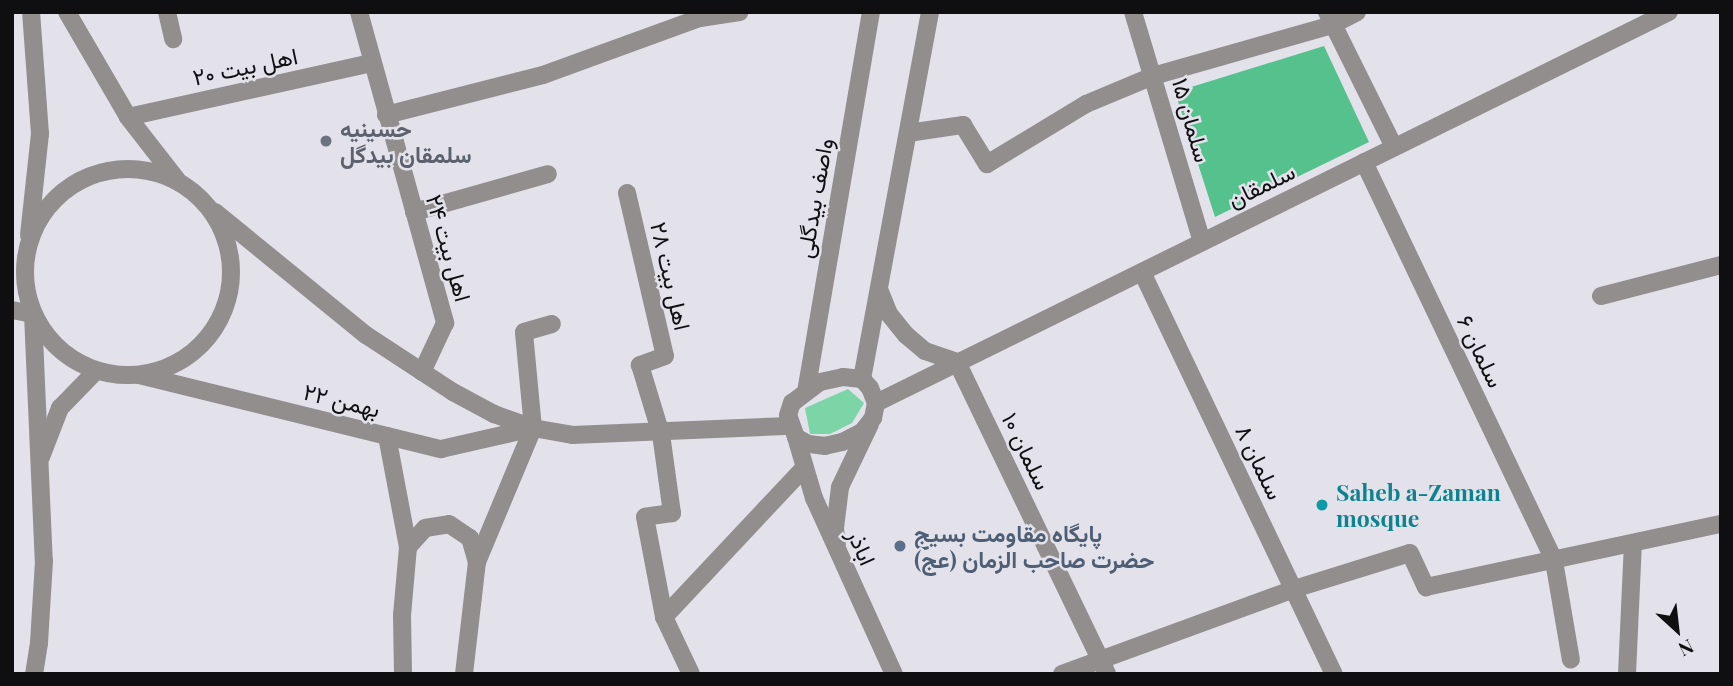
<!DOCTYPE html>
<html>
<head>
<meta charset="utf-8">
<style>
  body { margin:0 }
  #map { position:relative; width:1733px; height:686px; overflow:hidden; background:#e3e2eb; font-family:"Playfair Display",Vazirmatn,serif }
  div>[style] { position:absolute }
  .green>* { inset:0; background:#7bd5a7 }
  .forest>* { inset:0; background:#55c28e }
  .minor>* { height:18px; margin:-9px; padding:0 9px; transform-origin:9px; border-radius:9px; background:#928e8d }
  .minor>.ring { margin:-9px; padding:0; box-sizing:content-box; background:none; border:18px solid #928e8d; border-radius:50% }
  .dots>* { width:19px; height:19px; translate:-50% -50%; box-sizing:border-box; border:4px solid #e3e2eb; border-radius:50% }
  span { translate:-50% -50%; white-space:nowrap; text-align:center; line-height:1.15; -webkit-text-stroke:5px #e3e2eb; paint-order:stroke }
  .street-label { font-size:23px; color:#0f0f12 }
  .worship-label { font-size:23px; color:#5b616d; font-weight:700 }
  .left { translate:0 -50%; text-align:left }
  .culture-label { font-size:23px; color:#0d838f; font-weight:700 }
  .service-label { font-size:23px; color:#4e5e75; font-weight:700 }
  .frame { position:absolute; inset:0; border:14px solid #0f0f12; pointer-events:none }
  .north { position:absolute; left:1642px; top:595px; width:70px; height:70px; -webkit-text-stroke:5px #e3e2eb; paint-order:stroke; rotate:153deg; font-size:19px; font-weight:700; line-height:28px; text-align:center; color:#0f0f12 }
  .north::after { content:''; display:block; margin:auto; width:24px; height:32px; background:#0f0f12; clip-path:polygon(50% 0,100% 100%,50% 72%,0 100%) }
</style>
</head>
<body>
<div id="map">
  <div class="green">
    <div style="clip-path:polygon(848px 389px,864px 403px,852px 423px,830px 434px,810px 434px,805px 408px)"></div>
  </div>
  <div class="forest">
    <div style="clip-path:polygon(1324px 46px,1369px 142px,1215px 217px,1175px 92px)"></div>
  </div>
  <div class="minor">
    <div style="left:67px;top:12px;width:121px;rotate:59.8deg"></div>
    <div style="left:128px;top:117px;width:80px;rotate:52.1deg"></div>
    <div style="left:167px;top:12px;width:28px;rotate:77deg"></div>
    <div style="left:359px;top:12px;width:323px;rotate:74.5deg"></div>
    <div style="left:445px;top:323px;width:54px;rotate:115.1deg"></div>
    <div style="left:1133px;top:12px;width:240px;rotate:73.3deg"></div>
    <div style="left:1327px;top:12px;width:151px;rotate:63.6deg"></div>
    <div style="left:386px;top:115px;width:162px;rotate:-14.3deg"></div>
    <div style="left:543px;top:75px;width:167px;rotate:-20deg"></div>
    <div style="left:700px;top:18px;width:40px;rotate:-8.5deg"></div>
    <div style="left:128px;top:117px;width:250px;rotate:-12.5deg"></div>
    <div style="left:908px;top:133px;width:56px;rotate:-8.3deg"></div>
    <div style="left:963px;top:125px;width:46px;rotate:58.4deg"></div>
    <div style="left:987px;top:164px;width:116px;rotate:-31.2deg"></div>
    <div style="left:1086px;top:104px;width:73px;rotate:-22.7deg"></div>
    <div style="left:1153px;top:76px;width:186px;rotate:-15.9deg"></div>
    <div style="left:1332px;top:25px;width:28px;rotate:-27deg"></div>
    <div style="left:1364px;top:162px;width:442px;rotate:64.5deg"></div>
    <div style="left:1554px;top:561px;width:100px;rotate:80.3deg"></div>
    <div class="ring" style="left:25px;top:169px;width:188px;height:188px"></div>
    <div style="left:627px;top:193px;width:167px;rotate:76.9deg"></div>
    <div style="left:665px;top:356px;width:27px;rotate:160deg"></div>
    <div style="left:640px;top:365px;width:72px;rotate:73.1deg"></div>
    <div style="left:661px;top:434px;width:80px;rotate:82.1deg"></div>
    <div style="left:672px;top:513px;width:27px;rotate:172deg"></div>
    <div style="left:645px;top:517px;width:102px;rotate:79.2deg"></div>
    <div style="left:664px;top:617px;width:63px;rotate:64.7deg"></div>
    <div style="left:215px;top:212px;width:195px;rotate:39.2deg"></div>
    <div style="left:366px;top:335px;width:104px;rotate:33.2deg"></div>
    <div style="left:453px;top:392px;width:47px;rotate:28.2deg"></div>
    <div style="left:494px;top:414px;width:41px;rotate:19.7deg"></div>
    <div style="left:533px;top:428px;width:40px;rotate:10deg"></div>
    <div style="left:572px;top:435px;width:218px;rotate:-2.4deg"></div>
    <div style="left:414px;top:212px;width:139px;rotate:-15.8deg"></div>
    <div style="left:29px;top:235px;width:102px;rotate:-83.8deg"></div>
    <div style="left:40px;top:134px;width:122px;rotate:-94.2deg"></div>
    <div style="left:1142px;top:272px;width:445px;rotate:64.5deg"></div>
    <div style="left:879px;top:289px;width:27px;rotate:68deg"></div>
    <div style="left:889px;top:314px;width:27px;rotate:51deg"></div>
    <div style="left:906px;top:335px;width:25px;rotate:40deg"></div>
    <div style="left:925px;top:351px;width:34px;rotate:19deg"></div>
    <div style="left:957px;top:362px;width:346px;rotate:64.3deg"></div>
    <div style="left:1601px;top:296px;width:124px;rotate:-14.5deg"></div>
    <div style="left:12px;top:310px;width:21px;rotate:11deg"></div>
    <div style="left:33px;top:314px;width:247px;rotate:87.5deg"></div>
    <div style="left:44px;top:561px;width:82px;rotate:93.5deg"></div>
    <div style="left:39px;top:643px;width:31px;rotate:99deg"></div>
    <div style="left:139px;top:375px;width:311px;rotate:13.8deg"></div>
    <div style="left:441px;top:449px;width:94px;rotate:-12.9deg"></div>
    <div style="left:843px;top:377px;width:19px;rotate:6deg"></div>
    <div style="left:862px;top:379px;width:12px;rotate:48deg"></div>
    <div style="left:870px;top:388px;width:16px;rotate:68deg"></div>
    <div style="left:876px;top:403px;width:15px;rotate:101deg"></div>
    <div style="left:873px;top:418px;width:18px;rotate:128deg"></div>
    <div style="left:862px;top:432px;width:22px;rotate:153deg"></div>
    <div style="left:842px;top:442px;width:17px;rotate:167deg"></div>
    <div style="left:825px;top:446px;width:17px;rotate:-173deg"></div>
    <div style="left:808px;top:444px;width:14px;rotate:-150deg"></div>
    <div style="left:796px;top:437px;width:23px;rotate:-110deg"></div>
    <div style="left:788px;top:415px;width:13px;rotate:-72deg"></div>
    <div style="left:792px;top:403px;width:35px;rotate:-37deg"></div>
    <div style="left:820px;top:382px;width:24px;rotate:-12deg"></div>
    <div style="left:862px;top:379px;width:373px;rotate:-79.5deg"></div>
    <div style="left:806px;top:392px;width:386px;rotate:-80.3deg"></div>
    <div style="left:876px;top:403px;width:884px;rotate:-26.25deg"></div>
    <div style="left:387px;top:436px;width:113px;rotate:79.3deg"></div>
    <div style="left:408px;top:547px;width:68px;rotate:95deg"></div>
    <div style="left:402px;top:615px;width:59px;rotate:89deg"></div>
    <div style="left:796px;top:437px;width:64px;rotate:73.6deg"></div>
    <div style="left:814px;top:498px;width:193px;rotate:65.6deg"></div>
    <div style="left:41px;top:457px;width:53px;rotate:-68.8deg"></div>
    <div style="left:60px;top:408px;width:52px;rotate:-45.8deg"></div>
    <div style="left:837px;top:543px;width:15px;rotate:-98deg"></div>
    <div style="left:835px;top:528px;width:41px;rotate:-83deg"></div>
    <div style="left:840px;top:487px;width:70px;rotate:-64.5deg"></div>
    <div style="left:408px;top:547px;width:25px;rotate:-48deg"></div>
    <div style="left:425px;top:528px;width:24px;rotate:-9deg"></div>
    <div style="left:449px;top:524px;width:25px;rotate:34deg"></div>
    <div style="left:470px;top:538px;width:25px;rotate:74deg"></div>
    <div style="left:664px;top:617px;width:204px;rotate:-46.8deg"></div>
    <div style="left:464px;top:674px;width:113px;rotate:-83.4deg"></div>
    <div style="left:477px;top:562px;width:145px;rotate:-67.3deg"></div>
    <div style="left:533px;top:428px;width:96px;rotate:-95.4deg"></div>
    <div style="left:524px;top:332px;width:29px;rotate:-16deg"></div>
    <div style="left:1062px;top:674px;width:247px;rotate:-20.1deg"></div>
    <div style="left:1294px;top:589px;width:121px;rotate:-17.2deg"></div>
    <div style="left:1410px;top:553px;width:38px;rotate:65deg"></div>
    <div style="left:1426px;top:587px;width:302px;rotate:-12.1deg"></div>
    <div style="left:1627px;top:674px;width:130px;rotate:-87.4deg"></div>
  </div>
  <div class="dots">
    <div style="left:326px;top:141px;background:#6b7280"></div>
    <div style="left:1322px;top:505px;background:#0f9aa8"></div>
    <div style="left:900px;top:546px;background:#5c6f8a"></div>
  </div>
  <div class="street-label">
    <span style="left:245px;top:66px;rotate:-12deg">اهل بیت ۲۰</span>
    <span style="left:1192px;top:120px;rotate:74deg">سلمان ۱۵</span>
    <span style="left:1261px;top:185px;rotate:-26deg">سلمقان</span>
    <span style="left:814px;top:198px;rotate:-80deg">واصف بیدگلی</span>
    <span style="left:449px;top:248px;rotate:74deg">اهل بیت ۲۴</span>
    <span style="left:671px;top:276px;rotate:77deg">اهل بیت ۲۸</span>
    <span style="left:1481px;top:351px;rotate:64deg">سلمان ۶</span>
    <span style="left:342px;top:400px;rotate:14deg">۲۲ بهمن</span>
    <span style="left:1027px;top:451px;rotate:64deg">سلمان ۱۰</span>
    <span style="left:1260px;top:462px;rotate:64deg">سلمان ۸</span>
    <span style="left:862px;top:547px;rotate:66deg">اباذر</span>
  </div>
  <div class="worship-label">
    <span class="left" style="left:340px;top:141px">حسینیه<br>سلمقان بیدگل</span>
  </div>
  <div class="culture-label">
    <span class="left" style="left:1336px;top:505px">Saheb a-Zaman<br>mosque</span>
  </div>
  <div class="service-label">
    <span class="left" style="left:914px;top:546px">پایگاه مقاومت بسیج<br>حضرت صاحب الزمان (عج)</span>
  </div>
  <div class="frame"></div>
  <div class="north">N</div>
</div>
</body>
</html>
